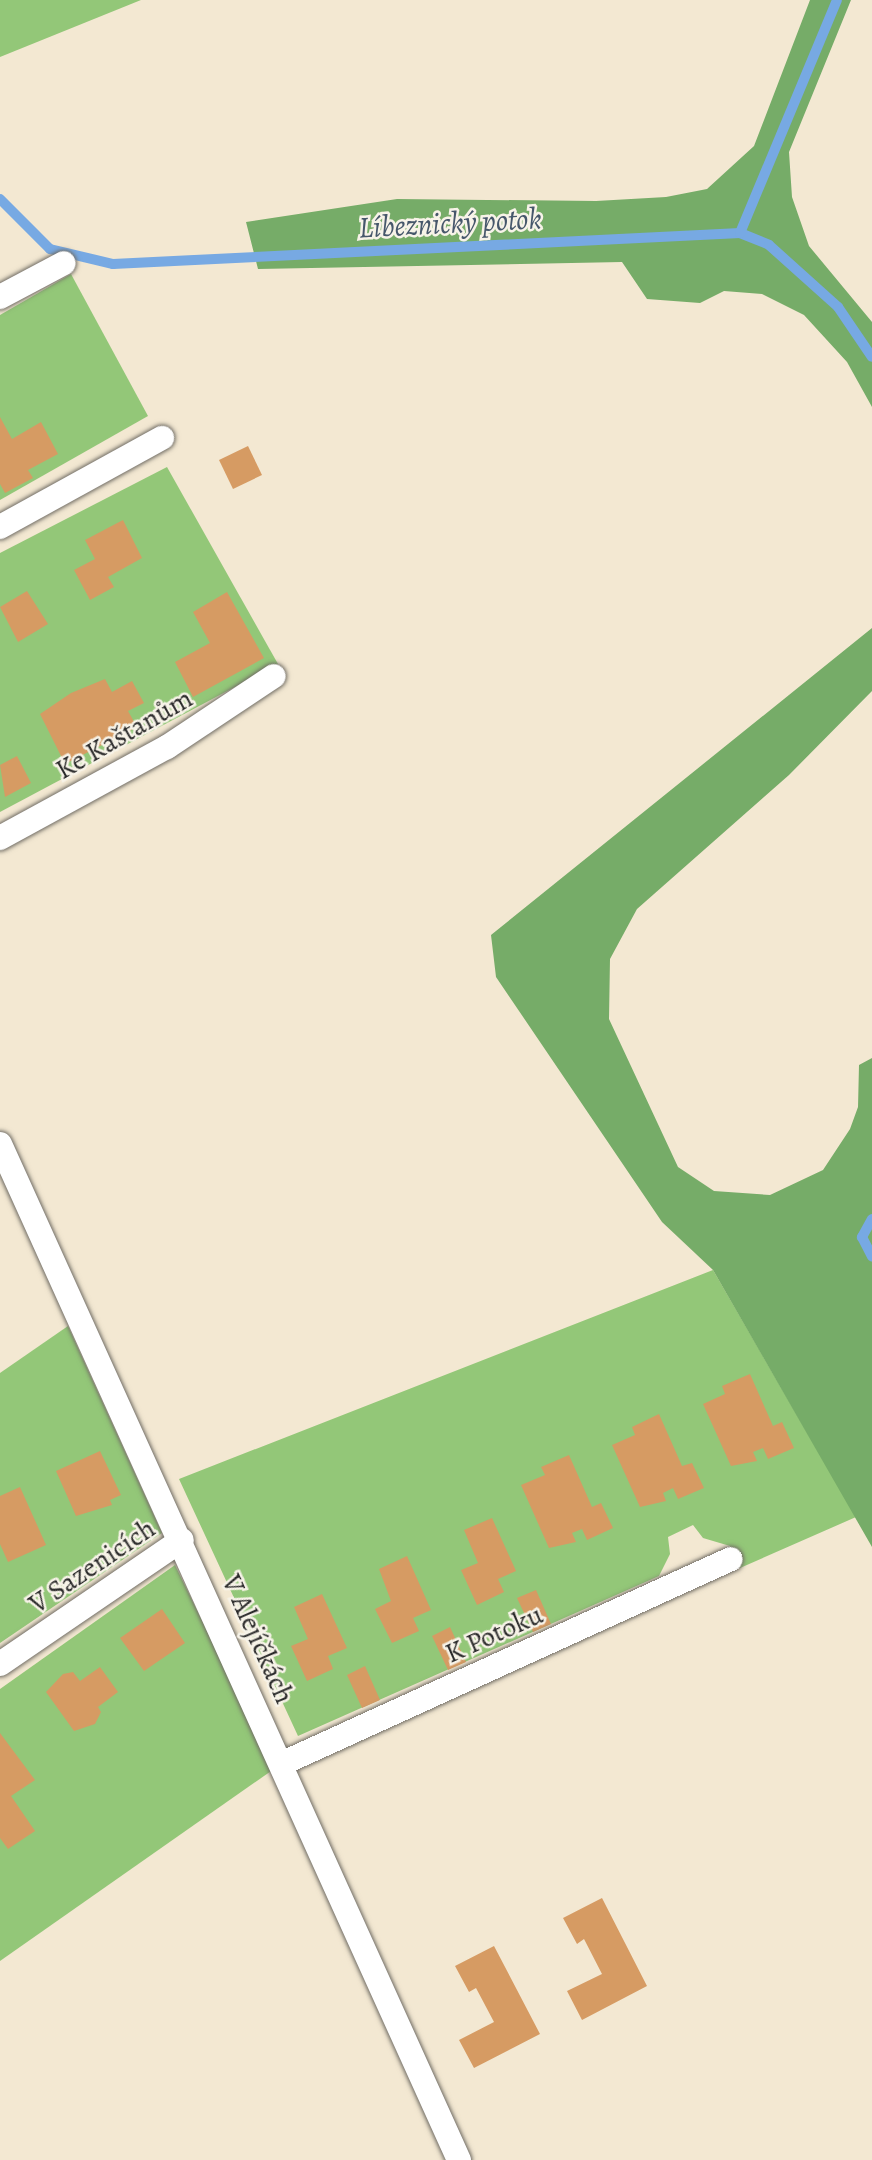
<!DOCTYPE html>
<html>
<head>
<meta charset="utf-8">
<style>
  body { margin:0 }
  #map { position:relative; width:872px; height:2160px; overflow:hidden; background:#f3e8d2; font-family:Alegreya,serif }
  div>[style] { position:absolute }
  .green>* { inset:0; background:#93c778 }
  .forest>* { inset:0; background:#76ac68 }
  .stream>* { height:10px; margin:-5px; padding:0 5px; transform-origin:5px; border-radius:5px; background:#77a9e3 }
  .building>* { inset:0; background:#d69b63 }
  .roads { filter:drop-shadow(0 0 2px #716d65) drop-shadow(0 0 2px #716d65) }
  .minor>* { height:24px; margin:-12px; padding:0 12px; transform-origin:12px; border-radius:12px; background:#fff }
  span { translate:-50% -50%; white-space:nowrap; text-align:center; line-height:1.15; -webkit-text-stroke:5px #f7f3e8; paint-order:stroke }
  .street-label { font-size:28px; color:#2b2b2b }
  .water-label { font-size:30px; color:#46576b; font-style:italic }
</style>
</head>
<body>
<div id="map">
  <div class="green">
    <div style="clip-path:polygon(0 0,141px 0,0 57px)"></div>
    <div style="clip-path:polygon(71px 274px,148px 416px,0 500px,0 315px)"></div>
    <div style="clip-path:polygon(167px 467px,278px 664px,0 812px,0 553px)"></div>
    <div style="clip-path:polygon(713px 1270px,856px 1517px,740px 1568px,730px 1546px,703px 1538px,693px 1525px,668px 1537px,670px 1554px,659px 1576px,298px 1736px,179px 1479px)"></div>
    <div style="clip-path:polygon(68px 1326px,162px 1533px,0 1643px,0 1373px)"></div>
    <div style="clip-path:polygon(175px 1565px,274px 1769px,0 1961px,0 1689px)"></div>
  </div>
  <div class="forest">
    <div style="clip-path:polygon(810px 0,851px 0,789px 152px,792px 197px,809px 246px,872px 322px,872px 407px,847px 362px,804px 315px,762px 294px,724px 291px,700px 303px,647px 299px,622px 262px,258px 269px,246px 222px,397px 199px,596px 201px,666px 197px,707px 189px,754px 146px)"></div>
    <div style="clip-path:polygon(872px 628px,872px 691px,789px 775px,637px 909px,610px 959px,609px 1019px,678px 1167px,714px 1191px,770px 1195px,823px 1170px,850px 1129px,858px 1107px,859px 1065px,872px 1058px,872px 1547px,713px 1270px,662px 1222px,496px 977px,491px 935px)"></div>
  </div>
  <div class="stream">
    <div style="left:0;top:199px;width:71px;rotate:45deg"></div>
    <div style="left:50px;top:249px;width:65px;rotate:13.4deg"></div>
    <div style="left:113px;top:264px;width:628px;rotate:-2.83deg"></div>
    <div style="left:740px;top:233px;width:31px;rotate:22deg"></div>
    <div style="left:769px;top:245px;width:93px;rotate:41.9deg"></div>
    <div style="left:838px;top:307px;width:60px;rotate:55.8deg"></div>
    <div style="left:740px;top:233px;width:252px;rotate:-67.4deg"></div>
    <div style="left:872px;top:1219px;width:21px;rotate:119deg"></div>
    <div style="left:862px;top:1237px;width:22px;rotate:63deg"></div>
  </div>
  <div class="building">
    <div style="clip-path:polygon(0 417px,12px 439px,41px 422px,58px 454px,28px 470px,33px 478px,5px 493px,0 484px)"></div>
    <div style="clip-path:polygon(248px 446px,262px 475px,233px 489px,219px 460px)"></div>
    <div style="clip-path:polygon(123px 520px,142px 558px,108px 577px,114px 587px,90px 600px,74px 570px,95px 559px,85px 540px)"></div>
    <div style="clip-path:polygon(27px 591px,48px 624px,18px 642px,0 607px)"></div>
    <div style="clip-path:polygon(227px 592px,264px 658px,193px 697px,175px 662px,210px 643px,193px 612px)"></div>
    <div style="clip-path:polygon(105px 679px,112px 692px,132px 681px,144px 703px,128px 711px,137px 727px,65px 764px,40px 714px,71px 693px)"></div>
    <div style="clip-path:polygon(17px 756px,31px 783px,5px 797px,0 765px)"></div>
    <div style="clip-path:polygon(750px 1374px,773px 1426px,782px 1422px,794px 1448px,768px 1459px,763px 1448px,753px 1452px,757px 1461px,731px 1466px,703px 1404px,725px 1394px,722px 1386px)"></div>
    <div style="clip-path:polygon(659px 1414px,682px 1466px,692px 1463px,704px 1488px,678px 1499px,673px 1488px,663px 1493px,666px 1501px,640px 1507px,612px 1445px,635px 1435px,632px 1427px)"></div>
    <div style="clip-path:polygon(100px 1451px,121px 1495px,110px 1500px,112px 1505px,76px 1516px,56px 1471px)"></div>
    <div style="clip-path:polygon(569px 1455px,592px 1507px,601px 1503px,613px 1528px,587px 1540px,582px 1529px,572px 1533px,576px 1542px,549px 1548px,521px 1485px,545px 1475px,541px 1467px)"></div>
    <div style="clip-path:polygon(20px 1487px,46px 1545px,8px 1562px,0 1544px,0 1496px)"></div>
    <div style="clip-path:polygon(492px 1518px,516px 1571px,498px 1579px,504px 1592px,477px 1605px,461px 1570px,478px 1563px,464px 1530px)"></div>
    <div style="clip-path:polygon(407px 1556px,431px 1610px,413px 1618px,419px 1631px,392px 1643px,375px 1609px,391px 1601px,379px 1569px)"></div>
    <div style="clip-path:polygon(536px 1590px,551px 1624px,533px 1632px,517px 1598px)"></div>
    <div style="clip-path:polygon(322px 1594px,347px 1648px,328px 1656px,333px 1669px,307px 1681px,291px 1646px,308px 1639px,294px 1607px)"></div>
    <div style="clip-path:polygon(162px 1609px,185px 1643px,144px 1671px,120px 1638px)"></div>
    <div style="clip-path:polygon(450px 1627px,466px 1662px,448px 1670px,432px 1636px)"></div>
    <div style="clip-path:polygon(365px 1666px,380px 1700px,362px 1708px,347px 1675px)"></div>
    <div style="clip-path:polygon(100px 1667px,118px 1692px,98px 1707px,101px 1712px,95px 1724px,74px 1731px,46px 1692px,63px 1674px,73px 1672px,80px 1681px)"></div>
    <div style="clip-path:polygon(0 1733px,35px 1780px,11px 1796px,35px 1831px,8px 1849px,0 1838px)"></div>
    <div style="clip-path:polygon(602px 1898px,647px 1986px,582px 2020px,567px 1991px,602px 1974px,584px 1939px,577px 1944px,563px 1918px)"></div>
    <div style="clip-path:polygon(494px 1946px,540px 2034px,474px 2068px,459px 2040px,494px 2022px,476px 1988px,469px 1992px,455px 1966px)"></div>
  </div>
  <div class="roads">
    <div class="minor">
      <div style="left:0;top:297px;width:72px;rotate:-28deg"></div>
      <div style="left:0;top:527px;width:185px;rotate:-28.8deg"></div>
      <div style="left:0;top:838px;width:190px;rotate:-28.6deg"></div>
      <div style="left:167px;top:747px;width:128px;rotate:-33.6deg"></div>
      <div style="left:0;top:1144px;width:1115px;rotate:65.69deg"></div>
      <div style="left:0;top:1664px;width:220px;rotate:-34.3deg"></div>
      <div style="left:281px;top:1764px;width:494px;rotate:-24.5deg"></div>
    </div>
  </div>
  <div class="street-label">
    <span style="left:124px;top:734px;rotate:-30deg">Ke Kaštanům</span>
    <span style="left:92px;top:1566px;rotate:-34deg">V Sazenicích</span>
    <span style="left:494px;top:1634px;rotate:-24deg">K Potoku</span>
    <span style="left:258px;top:1639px;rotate:66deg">V Alejíčkách</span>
  </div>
  <div class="water-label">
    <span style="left:450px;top:223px;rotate:-3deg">Líbeznický potok</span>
  </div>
</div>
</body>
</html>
